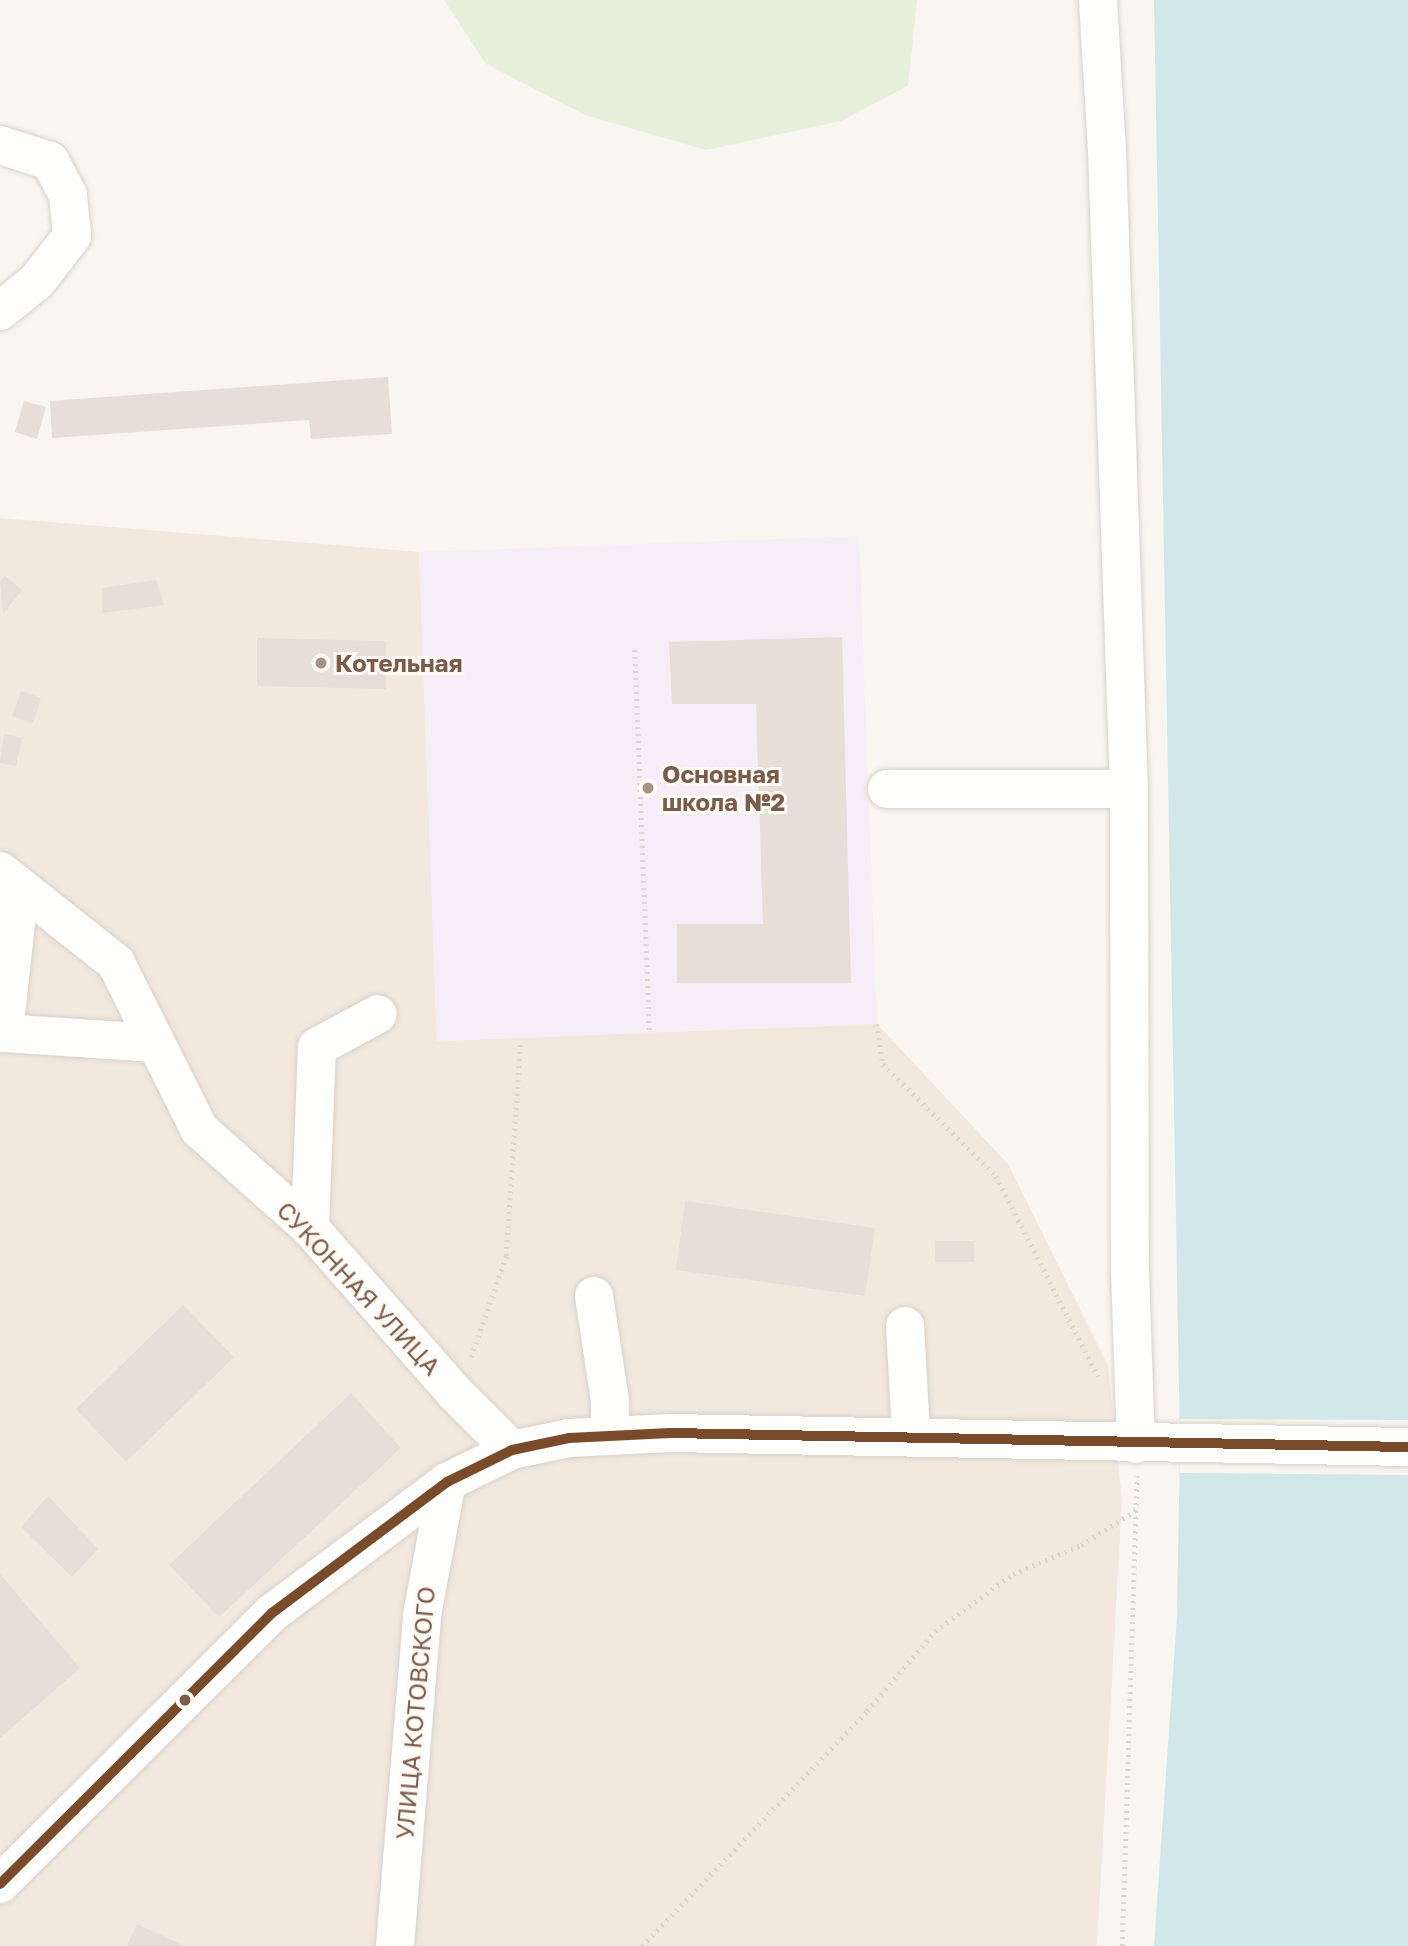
<!DOCTYPE html>
<html>
<head>
<meta charset="utf-8">
<style>
  body { margin:0 }
  #map { position:relative; width:1408px; height:1946px; overflow:hidden; background:#f9f5f0; font-family:"Golos Text",sans-serif }
  div>[style] { position:absolute }
  .residential>* { inset:0; background:#f2e8de }
  .education>* { inset:0; background:#f6eef6 }
  .green>* { inset:0; background:#e7f0db }
  .water>* { inset:0; background:#d0e8ea }
  .pier>* { inset:0; background:#f9f5f0 }
  .building>* { inset:0; background:#e6ded7 }
  .path>* { height:4.5px; margin-top:-2.25px; transform-origin:0; background:repeating-linear-gradient(90deg,#dcd5d0 0 2px,transparent 0 7px) }
  .roads { filter:drop-shadow(0 0 2px #d7d1cb) drop-shadow(0 0 2px #d7d1cb) }
  .minor>* { height:38px; margin:-19px; padding:0 19px; transform-origin:19px; border-radius:19px; background:#fefefd }
  .bus-1>* { height:10px; margin:-5px; padding:0 5px; transform-origin:5px; border-radius:5px; background:#7a4b2a }
  .dots>* { width:19px; height:19px; translate:-50% -50%; box-sizing:border-box; border:4px solid #fffaf3; border-radius:50% }
  span { translate:-50% -50%; white-space:nowrap; text-align:center; line-height:1.15; -webkit-text-stroke:6px #fffaf3; paint-order:stroke }
  .poi-label { font-size:24px; color:#7a5c4d; font-weight:700 }
  .left { translate:0 -50%; text-align:left }
  .street-label { font-size:24px; color:#7a5c4d }
</style>
</head>
<body>
<div id="map">
  <div class="residential">
    <div style="clip-path:polygon(0 518px,419px 552px,437px 1041px,877px 1024px,1008px 1164px,1108px 1366px,1122px 1500px,1097px 1946px,0 1946px)"></div>
  </div>
  <div class="education">
    <div style="clip-path:polygon(859px 536px,877px 1024px,437px 1041px,419px 552px)"></div>
  </div>
  <div class="green">
    <div style="clip-path:polygon(444px 0,917px 0,908px 86px,841px 121px,706px 150px,585px 115px,486px 64px)"></div>
  </div>
  <div class="water">
    <div style="clip-path:polygon(1154px 0,1408px 0,1408px 1946px,1154px 1946px,1177px 1616px,1180px 1445px)"></div>
  </div>
  <div class="pier">
    <div style="clip-path:polygon(1180px 1419px,1408px 1420px,1408px 1475px,1180px 1473px)"></div>
  </div>
  <div class="building">
    <div style="clip-path:polygon(388px 377px,392px 434px,311px 439px,309px 420px,52px 438px,50px 401px)"></div>
    <div style="clip-path:polygon(24px 401px,46px 407px,37px 439px,15px 432px)"></div>
    <div style="clip-path:polygon(5px 576px,22px 590px,3px 614px,0 581px)"></div>
    <div style="clip-path:polygon(156px 580px,164px 605px,102px 613px,102px 588px)"></div>
    <div style="clip-path:polygon(842px 637px,851px 983px,677px 983px,677px 924px,763px 924px,756px 704px,672px 704px,669px 642px)"></div>
    <div style="clip-path:polygon(257px 638px,386px 641px,386px 689px,257px 686px)"></div>
    <div style="clip-path:polygon(21px 691px,41px 698px,33px 723px,12px 716px)"></div>
    <div style="clip-path:polygon(4px 734px,22px 738px,16px 766px,0 763px)"></div>
    <div style="clip-path:polygon(685px 1201px,875px 1228px,865px 1296px,676px 1270px)"></div>
    <div style="clip-path:polygon(935px 1241px,974px 1241px,974px 1262px,935px 1262px)"></div>
    <div style="clip-path:polygon(183px 1305px,234px 1357px,126px 1462px,76px 1409px)"></div>
    <div style="clip-path:polygon(351px 1393px,401px 1448px,219px 1617px,169px 1565px)"></div>
    <div style="clip-path:polygon(48px 1496px,98px 1549px,72px 1577px,21px 1527px)"></div>
    <div style="clip-path:polygon(0 1574px,80px 1668px,0 1738px)"></div>
    <div style="clip-path:polygon(137px 1924px,184px 1946px,127px 1946px)"></div>
  </div>
  <div class="path">
    <div style="left:635px;top:650px;width:383px;rotate:87.8deg"></div>
    <div style="left:877px;top:1024px;width:40px;rotate:81.5deg"></div>
    <div style="left:883px;top:1064px;width:159px;rotate:44.7deg"></div>
    <div style="left:996px;top:1176px;width:225px;rotate:63deg"></div>
    <div style="left:471px;top:1357px;width:107px;rotate:-70.9deg"></div>
    <div style="left:506px;top:1256px;width:212px;rotate:-86.2deg"></div>
    <div style="left:642px;top:1946px;width:325px;rotate:-46.2deg"></div>
    <div style="left:867px;top:1711px;width:105px;rotate:-49.6deg"></div>
    <div style="left:935px;top:1631px;width:97px;rotate:-36.2deg"></div>
    <div style="left:1013px;top:1574px;width:74px;rotate:-23.1deg"></div>
    <div style="left:1081px;top:1545px;width:67px;rotate:-32.3deg"></div>
    <div style="left:1122px;top:1946px;width:470px;rotate:-88.2deg"></div>
  </div>
  <div class="roads">
    <div class="minor">
      <div style="left:1098px;top:0;width:151px;rotate:86.6deg"></div>
      <div style="left:1107px;top:151px;width:638px;rotate:88.03deg"></div>
      <div style="left:1129px;top:789px;width:483px;rotate:89.9deg"></div>
      <div style="left:1130px;top:1272px;width:172px;rotate:88deg"></div>
      <div style="left:0;top:145px;width:52px;rotate:17.7deg"></div>
      <div style="left:50px;top:161px;width:38px;rotate:62deg"></div>
      <div style="left:68px;top:195px;width:41px;rotate:84.4deg"></div>
      <div style="left:72px;top:236px;width:57px;rotate:127.9deg"></div>
      <div style="left:37px;top:281px;width:48px;rotate:141deg"></div>
      <div style="left:887px;top:789px;width:242px"></div>
      <div style="left:0;top:871px;width:148px;rotate:38.4deg"></div>
      <div style="left:116px;top:963px;width:186px;rotate:63.4deg"></div>
      <div style="left:199px;top:1129px;width:149px;rotate:41.7deg"></div>
      <div style="left:310px;top:1228px;width:221px;rotate:48.7deg"></div>
      <div style="left:456px;top:1394px;width:79px;rotate:45deg"></div>
      <div style="left:20px;top:887px;width:147px;rotate:96.3deg"></div>
      <div style="left:4px;top:1033px;width:150px;rotate:3.8deg"></div>
      <div style="left:310px;top:1228px;width:181px;rotate:-87.8deg"></div>
      <div style="left:317px;top:1047px;width:69px;rotate:-28.4deg"></div>
      <div style="left:594px;top:1296px;width:106px;rotate:81.3deg"></div>
      <div style="left:610px;top:1401px;width:35px;rotate:90deg"></div>
      <div style="left:905px;top:1326px;width:109px;rotate:86.8deg"></div>
      <div style="left:0;top:1884px;width:384px;rotate:-44.9deg"></div>
      <div style="left:272px;top:1613px;width:219px;rotate:-36.8deg"></div>
      <div style="left:447px;top:1482px;width:72px;rotate:-26.2deg"></div>
      <div style="left:512px;top:1450px;width:58px;rotate:-11.9deg"></div>
      <div style="left:569px;top:1438px;width:101px;rotate:-2.8deg"></div>
      <div style="left:670px;top:1433px;width:738px;rotate:1.09deg"></div>
      <div style="left:395px;top:1946px;width:332px;rotate:-85.3deg"></div>
      <div style="left:422px;top:1615px;width:135px;rotate:-79.4deg"></div>
    </div>
  </div>
  <div class="bus-1">
    <div style="left:0;top:1884px;width:384px;rotate:-44.9deg"></div>
    <div style="left:272px;top:1613px;width:219px;rotate:-36.8deg"></div>
    <div style="left:447px;top:1482px;width:72px;rotate:-26.2deg"></div>
    <div style="left:512px;top:1450px;width:58px;rotate:-11.9deg"></div>
    <div style="left:569px;top:1438px;width:101px;rotate:-2.8deg"></div>
    <div style="left:670px;top:1433px;width:738px;rotate:1.09deg"></div>
  </div>
  <div class="dots">
    <div style="left:321px;top:663px;background:#a69286"></div>
    <div style="left:648px;top:788px;background:#a69286"></div>
    <div style="left:185px;top:1700px;background:#7a5c4d"></div>
  </div>
  <div class="poi-label">
    <span class="left" style="left:335px;top:663px">Котельная</span>
    <span class="left" style="left:662px;top:788px">Основная<br>школа №2</span>
  </div>
  <div class="street-label">
    <span style="left:359px;top:1288px;rotate:47deg">СУКОННАЯ УЛИЦА</span>
    <span style="left:415px;top:1713px;rotate:-85deg">УЛИЦА КОТОВСКОГО</span>
  </div>
</div>
</body>
</html>
